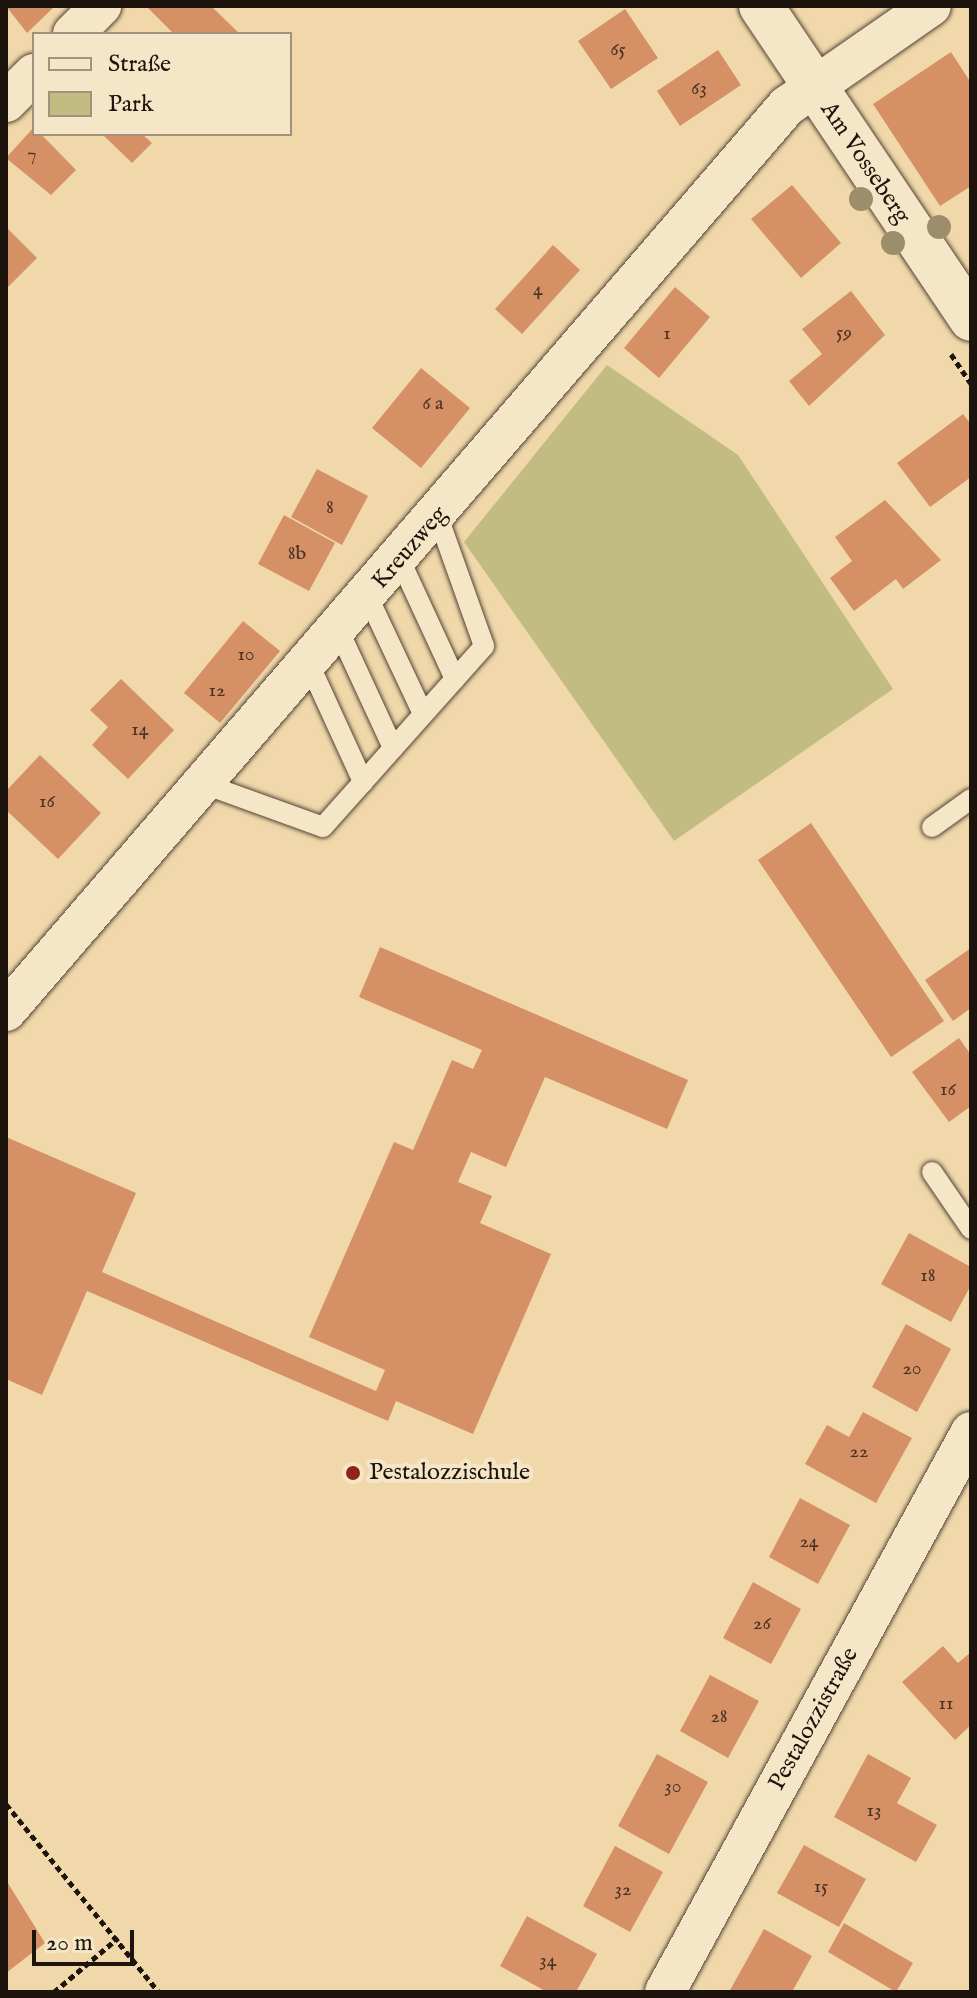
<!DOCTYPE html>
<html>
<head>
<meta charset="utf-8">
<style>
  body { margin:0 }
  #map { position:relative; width:977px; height:1998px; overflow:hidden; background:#f1d8ab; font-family:"IM FELL English",serif }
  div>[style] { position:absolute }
  .green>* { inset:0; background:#c2bc83 }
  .building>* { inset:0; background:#d59066 }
  .path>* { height:5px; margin-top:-2.5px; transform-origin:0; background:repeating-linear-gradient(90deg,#1e140e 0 6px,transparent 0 10px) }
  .roads { filter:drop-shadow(0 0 2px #534535) drop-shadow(0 0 2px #534535) }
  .lane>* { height:20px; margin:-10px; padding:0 10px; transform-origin:10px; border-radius:10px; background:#f6e6c8 }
  .street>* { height:40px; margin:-20px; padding:0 20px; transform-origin:20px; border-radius:20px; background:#f6e6c8 }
  .secondary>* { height:44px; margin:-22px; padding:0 22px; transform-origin:22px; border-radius:22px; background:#f6e6c8 }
  .trees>* { width:24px; height:24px; margin:-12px; border-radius:50%; background:#9c8d6b }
  .dots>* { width:22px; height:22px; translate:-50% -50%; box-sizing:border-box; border:4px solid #f6e6c8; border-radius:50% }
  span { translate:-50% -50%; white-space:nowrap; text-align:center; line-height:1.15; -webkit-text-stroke:8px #f6e6c8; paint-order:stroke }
  .number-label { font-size:20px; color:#4c3324 }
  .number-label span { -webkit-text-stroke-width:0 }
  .street-label { font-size:24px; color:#1e140e }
  .poi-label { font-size:24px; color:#1e140e }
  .left { translate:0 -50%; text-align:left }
  .frame { position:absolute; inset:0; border:8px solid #1e140e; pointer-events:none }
  .legend { position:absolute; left:32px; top:32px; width:260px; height:104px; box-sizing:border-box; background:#f6e6c8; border:2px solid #a0927e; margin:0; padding:10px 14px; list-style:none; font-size:24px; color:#1e140e }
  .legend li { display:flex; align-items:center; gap:16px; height:40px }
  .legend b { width:40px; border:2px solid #a0927e }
  .scale { position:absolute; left:32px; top:1930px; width:102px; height:36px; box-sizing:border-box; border:4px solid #1e140e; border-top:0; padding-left:10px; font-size:24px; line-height:28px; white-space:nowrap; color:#1e140e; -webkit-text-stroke:6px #f6e6c8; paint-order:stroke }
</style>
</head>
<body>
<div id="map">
  <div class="green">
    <div style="clip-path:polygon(607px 365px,738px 455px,893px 689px,674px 841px,464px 542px)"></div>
  </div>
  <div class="building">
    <div style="clip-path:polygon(6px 6px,55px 6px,27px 33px)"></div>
    <div style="clip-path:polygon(146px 6px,211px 6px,240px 34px,174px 34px)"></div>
    <div style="clip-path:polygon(625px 9px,658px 58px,611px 89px,578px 41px)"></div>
    <div style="clip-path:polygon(718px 50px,741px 85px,680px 126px,657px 91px)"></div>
    <div style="clip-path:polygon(951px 52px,971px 83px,971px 186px,940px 206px,873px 104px)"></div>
    <div style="clip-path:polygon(34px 127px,76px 170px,51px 195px,6px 158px)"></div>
    <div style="clip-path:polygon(102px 134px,142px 134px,152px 143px,132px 163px)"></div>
    <div style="clip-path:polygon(792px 185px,841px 243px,801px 278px,751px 219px)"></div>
    <div style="clip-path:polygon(6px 227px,37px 258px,6px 289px)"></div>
    <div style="clip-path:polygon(553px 245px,580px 270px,522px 334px,495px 309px)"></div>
    <div style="clip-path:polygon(675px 287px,710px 317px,659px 378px,624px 348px)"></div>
    <div style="clip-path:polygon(851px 291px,885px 335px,809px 406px,789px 381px,822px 354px,802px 329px)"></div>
    <div style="clip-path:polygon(421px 368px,470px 408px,421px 468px,372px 428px)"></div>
    <div style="clip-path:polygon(963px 414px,971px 424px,971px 477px,930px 507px,897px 463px)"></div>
    <div style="clip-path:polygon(317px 469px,368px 496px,342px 545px,291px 517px)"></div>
    <div style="clip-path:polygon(885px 500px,941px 560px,903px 589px,896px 579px,854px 611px,830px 578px,852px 561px,835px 537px)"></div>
    <div style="clip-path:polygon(284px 515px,335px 543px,309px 591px,258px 564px)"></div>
    <div style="clip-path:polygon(243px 621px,280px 651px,220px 723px,184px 693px)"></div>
    <div style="clip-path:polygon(121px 679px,174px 730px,128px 779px,92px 745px,108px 727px,90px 710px)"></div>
    <div style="clip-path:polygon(40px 755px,101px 813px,58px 859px,6px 810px,6px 791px)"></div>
    <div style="clip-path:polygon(811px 823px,944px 1021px,891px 1057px,758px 860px)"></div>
    <div style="clip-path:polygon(380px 947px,688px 1080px,667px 1129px,545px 1077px,506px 1167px,471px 1152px,458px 1182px,492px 1196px,480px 1223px,551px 1254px,473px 1434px,396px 1401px,388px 1421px,87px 1291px,42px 1395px,6px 1379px,6px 1137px,136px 1193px,102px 1272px,376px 1391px,385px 1370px,309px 1337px,394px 1142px,413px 1150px,452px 1060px,473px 1069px,482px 1050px,359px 997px)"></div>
    <div style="clip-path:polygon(971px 948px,971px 1008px,953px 1021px,925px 980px)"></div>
    <div style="clip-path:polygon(959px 1038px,971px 1055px,971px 1106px,949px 1122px,912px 1072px)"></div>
    <div style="clip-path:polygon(909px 1233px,971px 1267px,971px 1285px,951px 1322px,881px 1284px)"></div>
    <div style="clip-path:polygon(906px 1324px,951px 1349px,917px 1412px,872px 1387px)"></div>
    <div style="clip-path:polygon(863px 1412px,912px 1438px,876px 1503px,805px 1464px,827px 1425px,849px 1437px)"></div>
    <div style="clip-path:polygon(800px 1498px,850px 1525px,818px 1584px,769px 1557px)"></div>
    <div style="clip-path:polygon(753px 1582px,801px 1609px,771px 1664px,723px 1638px)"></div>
    <div style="clip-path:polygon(943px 1646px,958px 1663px,971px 1652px,971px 1725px,955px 1740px,902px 1682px)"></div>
    <div style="clip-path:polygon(710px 1675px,759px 1701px,728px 1758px,680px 1731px)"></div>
    <div style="clip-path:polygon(657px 1754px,708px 1782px,669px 1854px,618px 1826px)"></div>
    <div style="clip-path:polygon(868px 1754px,911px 1778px,897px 1803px,937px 1825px,916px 1862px,834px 1817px)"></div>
    <div style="clip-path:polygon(804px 1845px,866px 1879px,839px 1927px,777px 1893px)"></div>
    <div style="clip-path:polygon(615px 1846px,663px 1872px,630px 1932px,583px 1906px)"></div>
    <div style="clip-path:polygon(6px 1880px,45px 1943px,6px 1973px)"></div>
    <div style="clip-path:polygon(527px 1916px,597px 1954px,576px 1992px,547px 1992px,500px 1966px)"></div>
    <div style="clip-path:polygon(844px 1923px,913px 1963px,896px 1992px,828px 1952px)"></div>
    <div style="clip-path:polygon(764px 1929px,812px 1956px,792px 1992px,729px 1992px)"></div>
  </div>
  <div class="path">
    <div style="left:951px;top:354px;width:36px;rotate:56deg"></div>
    <div style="left:6px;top:1804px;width:242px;rotate:50.9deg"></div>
    <div style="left:54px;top:1992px;width:84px;rotate:-40.2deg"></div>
  </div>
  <div class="roads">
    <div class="lane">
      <div style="left:400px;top:560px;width:131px;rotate:65.2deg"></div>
      <div style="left:368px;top:597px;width:129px;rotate:64.8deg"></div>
      <div style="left:339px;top:631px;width:129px;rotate:65.2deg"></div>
      <div style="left:310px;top:666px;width:128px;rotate:65.4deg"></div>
      <div style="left:207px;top:785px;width:123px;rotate:19.9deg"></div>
      <div style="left:323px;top:827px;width:242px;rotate:-48.3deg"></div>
      <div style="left:484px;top:646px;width:137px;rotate:-109.6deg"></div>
      <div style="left:932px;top:827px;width:48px;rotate:-35.7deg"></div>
      <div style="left:932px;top:1172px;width:69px;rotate:55.6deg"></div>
    </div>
    <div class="street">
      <div style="left:73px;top:34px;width:40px;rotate:-45deg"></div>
      <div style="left:6px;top:102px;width:40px;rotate:-45deg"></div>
      <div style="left:6px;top:1011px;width:1195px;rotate:-49.21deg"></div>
      <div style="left:787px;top:106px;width:175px;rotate:-34.8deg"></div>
      <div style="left:665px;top:1992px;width:638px;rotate:-61.35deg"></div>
    </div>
    <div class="secondary">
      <div style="left:761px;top:6px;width:377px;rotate:56.1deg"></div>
    </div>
  </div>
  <div class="trees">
    <div style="left:861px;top:199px"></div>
    <div style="left:939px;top:227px"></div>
    <div style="left:893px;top:243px"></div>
  </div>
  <div class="dots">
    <div style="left:353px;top:1473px;background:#8f2418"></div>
  </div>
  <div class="number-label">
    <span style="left:618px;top:49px">65</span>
    <span style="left:699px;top:88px">63</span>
    <span style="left:32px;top:154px">7</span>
    <span style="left:538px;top:289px">4</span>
    <span style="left:844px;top:332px">59</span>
    <span style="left:667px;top:333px">1</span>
    <span style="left:433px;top:403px">6 a</span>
    <span style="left:330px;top:507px">8</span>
    <span style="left:297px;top:553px">8b</span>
    <span style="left:246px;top:654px">10</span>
    <span style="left:217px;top:690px">12</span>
    <span style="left:140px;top:729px">14</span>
    <span style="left:47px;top:801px">16</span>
    <span style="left:948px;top:1089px">16</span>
    <span style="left:928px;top:1275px">18</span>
    <span style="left:912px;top:1368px">20</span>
    <span style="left:859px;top:1451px">22</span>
    <span style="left:809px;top:1541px">24</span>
    <span style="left:762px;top:1623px">26</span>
    <span style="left:946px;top:1703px">11</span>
    <span style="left:719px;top:1716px">28</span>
    <span style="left:673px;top:1786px">30</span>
    <span style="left:874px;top:1810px">13</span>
    <span style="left:821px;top:1886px">15</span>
    <span style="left:623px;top:1889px">32</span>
    <span style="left:548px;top:1960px">34</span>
  </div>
  <div class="street-label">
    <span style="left:865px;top:163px;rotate:56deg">Am Vosseberg</span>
    <span style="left:410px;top:548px;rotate:-49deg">Kreuzweg</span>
    <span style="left:814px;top:1719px;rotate:-61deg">Pestalozzistraße</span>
  </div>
  <div class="poi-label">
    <span class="left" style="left:369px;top:1473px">Pestalozzischule</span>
  </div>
  <div class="frame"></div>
  <ul class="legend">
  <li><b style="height:10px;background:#f6e6c8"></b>Straße</li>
  <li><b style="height:22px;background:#c2bc83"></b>Park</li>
  </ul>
  <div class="scale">20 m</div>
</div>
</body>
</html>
